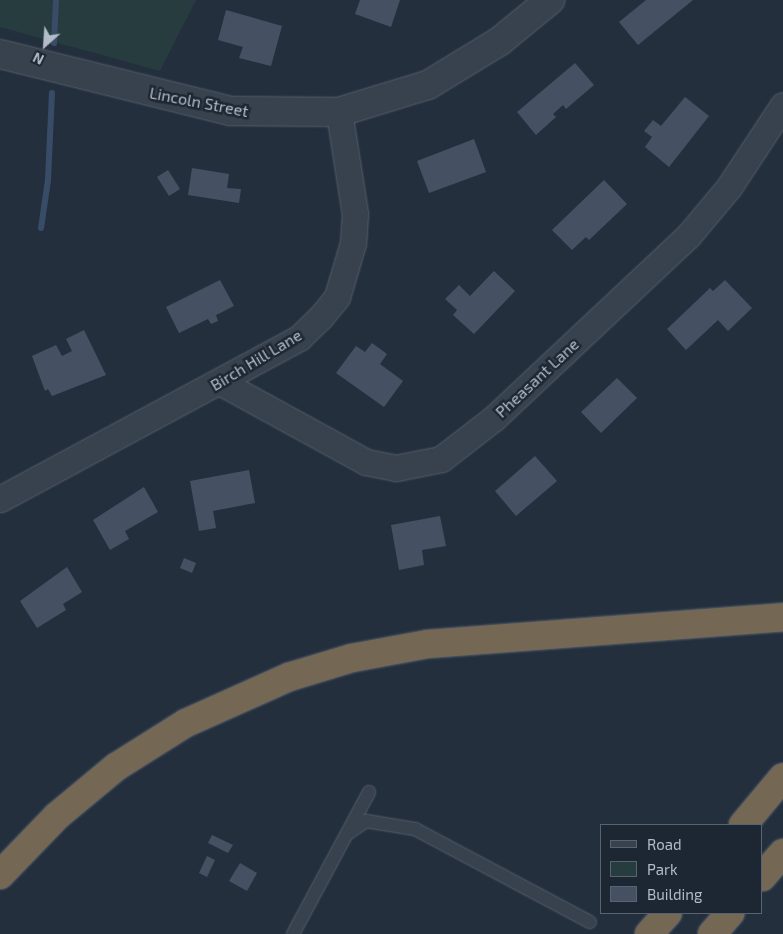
<!DOCTYPE html>
<html>
<head>
<meta charset="utf-8">
<style>
  body { margin:0 }
  #map { position:relative; width:783px; height:934px; overflow:hidden; background:#242f3e; font-family:"Exo 2",sans-serif }
  div>[style] { position:absolute }
  .green>* { inset:0; background:#263c3f }
  .stream>* { height:6px; margin:-3px; padding:0 3px; transform-origin:3px; border-radius:3px; background:#394c67 }
  .building>* { inset:0; background:#455162 }
  .roads { filter:drop-shadow(0 0 1px #565f6c) drop-shadow(0 0 1px #565f6c) }
  .service>* { height:12px; margin:-6px; padding:0 6px; transform-origin:6px; border-radius:6px; background:#38414e }
  .minor>* { height:25px; margin:-12.5px; padding:0 12.5px; transform-origin:12.5px; border-radius:12.5px; background:#38414e }
  .tertiary>* { height:28px; margin:-14px; padding:0 14px; transform-origin:14px; border-radius:14px; background:#38414e }
  .motorway>* { height:28px; margin:-14px; padding:0 14px; transform-origin:14px; border-radius:14px; background:#746855 }
  span { translate:-50% -50%; white-space:nowrap; text-align:center; line-height:1.15; -webkit-text-stroke:5px #1d2633; paint-order:stroke }
  .street-label { font-size:16px; color:#b4bcc9 }
  .legend { position:absolute; left:600px; top:824px; width:162px; height:90px; box-sizing:border-box; background:#1d2633; border:1px solid #59626f; margin:0; padding:6px 9px; list-style:none; font-size:15px; color:#b4bcc9 }
  .legend li { display:flex; align-items:center; gap:10px; height:25px }
  .legend b { width:25px; border:1px solid #59626f }
  .north { position:absolute; left:20px; top:20px; width:50px; height:50px; -webkit-text-stroke:4px #1d2633; paint-order:stroke; rotate:206deg; font-size:14px; font-weight:700; line-height:20px; text-align:center; color:#b4bcc9 }
  .north::after { content:''; display:block; margin:auto; width:18px; height:22px; background:#b4bcc9; clip-path:polygon(50% 0,100% 100%,50% 72%,0 100%) }
</style>
</head>
<body>
<div id="map">
  <div class="green">
    <div style="clip-path:polygon(0 0,196px 0,160px 71px,0 27px)"></div>
  </div>
  <div class="stream">
    <div style="left:54px;top:43px;width:43px;rotate:-87.3deg"></div>
    <div style="left:41px;top:228px;width:49px;rotate:-81.7deg"></div>
    <div style="left:48px;top:180px;width:87px;rotate:-87.4deg"></div>
  </div>
  <div class="building">
    <div style="clip-path:polygon(360px 0,400px 0,391px 27px,355px 14px)"></div>
    <div style="clip-path:polygon(646px 0,693px 0,638px 45px,619px 22px)"></div>
    <div style="clip-path:polygon(226px 10px,282px 26px,271px 66px,239px 58px,243px 47px,218px 40px)"></div>
    <div style="clip-path:polygon(575px 63px,594px 85px,566px 109px,563px 105px,553px 114px,556px 117px,536px 135px,517px 112px)"></div>
    <div style="clip-path:polygon(685px 97px,709px 116px,669px 167px,645px 147px,652px 137px,644px 131px,653px 120px,661px 126px)"></div>
    <div style="clip-path:polygon(474px 139px,486px 172px,429px 193px,417px 161px)"></div>
    <div style="clip-path:polygon(192px 168px,229px 174px,227px 188px,241px 189px,239px 203px,188px 195px)"></div>
    <div style="clip-path:polygon(168px 170px,180px 189px,169px 196px,157px 177px)"></div>
    <div style="clip-path:polygon(604px 180px,627px 204px,589px 240px,586px 237px,572px 250px,552px 230px)"></div>
    <div style="clip-path:polygon(494px 271px,515px 291px,474px 334px,453px 315px,457px 310px,445px 299px,459px 285px,470px 296px)"></div>
    <div style="clip-path:polygon(220px 280px,234px 306px,216px 315px,218px 321px,211px 324px,208px 319px,179px 333px,166px 307px)"></div>
    <div style="clip-path:polygon(725px 280px,752px 308px,728px 331px,718px 320px,686px 350px,667px 329px,710px 288px,713px 291px)"></div>
    <div style="clip-path:polygon(84px 330px,106px 375px,52px 396px,48px 389px,45px 391px,32px 356px,56px 345px,62px 356px,72px 351px,66px 339px)"></div>
    <div style="clip-path:polygon(372px 343px,387px 354px,380px 364px,403px 381px,384px 407px,336px 373px,356px 346px,365px 352px)"></div>
    <div style="clip-path:polygon(617px 378px,637px 398px,601px 433px,581px 412px)"></div>
    <div style="clip-path:polygon(535px 456px,557px 481px,516px 516px,495px 491px)"></div>
    <div style="clip-path:polygon(249px 470px,255px 503px,213px 511px,216px 528px,199px 531px,190px 481px)"></div>
    <div style="clip-path:polygon(144px 487px,158px 512px,125px 531px,129px 539px,110px 550px,93px 520px)"></div>
    <div style="clip-path:polygon(440px 516px,446px 546px,422px 550px,424px 565px,399px 570px,391px 525px)"></div>
    <div style="clip-path:polygon(184px 558px,196px 563px,192px 573px,180px 568px)"></div>
    <div style="clip-path:polygon(67px 567px,82px 592px,63px 604px,66px 610px,37px 628px,20px 601px)"></div>
    <div style="clip-path:polygon(212px 835px,233px 845px,228px 853px,208px 843px)"></div>
    <div style="clip-path:polygon(207px 856px,215px 860px,207px 877px,199px 873px)"></div>
    <div style="clip-path:polygon(240px 863px,257px 873px,247px 891px,229px 881px)"></div>
  </div>
  <div class="roads">
    <div class="service">
      <div style="left:347px;top:834px;width:23px;rotate:-34deg"></div>
      <div style="left:366px;top:821px;width:50px;rotate:9.3deg"></div>
      <div style="left:415px;top:829px;width:198px;rotate:28deg"></div>
      <div style="left:293px;top:934px;width:161px;rotate:-61.8deg"></div>
    </div>
    <div class="minor">
      <div style="left:220px;top:382px;width:166px;rotate:28.7deg"></div>
      <div style="left:366px;top:462px;width:31px;rotate:11deg"></div>
      <div style="left:396px;top:468px;width:46px;rotate:-11.3deg"></div>
      <div style="left:441px;top:459px;width:67px;rotate:-37.7deg"></div>
      <div style="left:494px;top:418px;width:266px;rotate:-43.2deg"></div>
      <div style="left:688px;top:236px;width:64px;rotate:-50.1deg"></div>
      <div style="left:729px;top:187px;width:98px;rotate:-56.6deg"></div>
      <div style="left:0;top:499px;width:340px;rotate:-28.3deg"></div>
      <div style="left:299px;top:338px;width:29px;rotate:-44deg"></div>
      <div style="left:320px;top:318px;width:27px;rotate:-51deg"></div>
      <div style="left:337px;top:297px;width:56px;rotate:-73.5deg"></div>
      <div style="left:353px;top:243px;width:29px;rotate:-86deg"></div>
      <div style="left:355px;top:214px;width:103px;rotate:-98.9deg"></div>
    </div>
    <div class="tertiary">
      <div style="left:0;top:54px;width:237px;rotate:13.9deg"></div>
      <div style="left:230px;top:111px;width:109px;rotate:0.5deg"></div>
      <div style="left:339px;top:112px;width:93px;rotate:-16.9deg"></div>
      <div style="left:428px;top:85px;width:84px;rotate:-31.4deg"></div>
      <div style="left:500px;top:41px;width:65px;rotate:-39.4deg"></div>
    </div>
    <div class="motorway">
      <div style="left:743px;top:825px;width:62px;rotate:-50.2deg"></div>
      <div style="left:0;top:875px;width:82px;rotate:-46deg"></div>
      <div style="left:57px;top:816px;width:77px;rotate:-39.7deg"></div>
      <div style="left:116px;top:767px;width:83px;rotate:-32.2deg"></div>
      <div style="left:186px;top:723px;width:113px;rotate:-24.1deg"></div>
      <div style="left:289px;top:677px;width:66px;rotate:-16.8deg"></div>
      <div style="left:352px;top:658px;width:77px;rotate:-10.4deg"></div>
      <div style="left:428px;top:644px;width:356px;rotate:-4.3deg"></div>
      <div style="left:762px;top:877px;width:32px;rotate:-49deg"></div>
      <div style="left:649px;top:934px;width:28px;rotate:-48deg"></div>
      <div style="left:712px;top:934px;width:28px;rotate:-49deg"></div>
    </div>
  </div>
  <div class="street-label">
    <span style="left:199px;top:102px;rotate:11deg">Lincoln Street</span>
    <span style="left:256px;top:360px;rotate:-31deg">Birch Hill Lane</span>
    <span style="left:537px;top:378px;rotate:-43deg">Pheasant Lane</span>
  </div>
  <ul class="legend">
  <li><b style="height:6px;background:#38414e"></b>Road</li>
  <li><b style="height:14px;background:#263c3f"></b>Park</li>
  <li><b style="height:14px;background:#455162"></b>Building</li>
  </ul>
  <div class="north">N</div>
</div>
</body>
</html>
